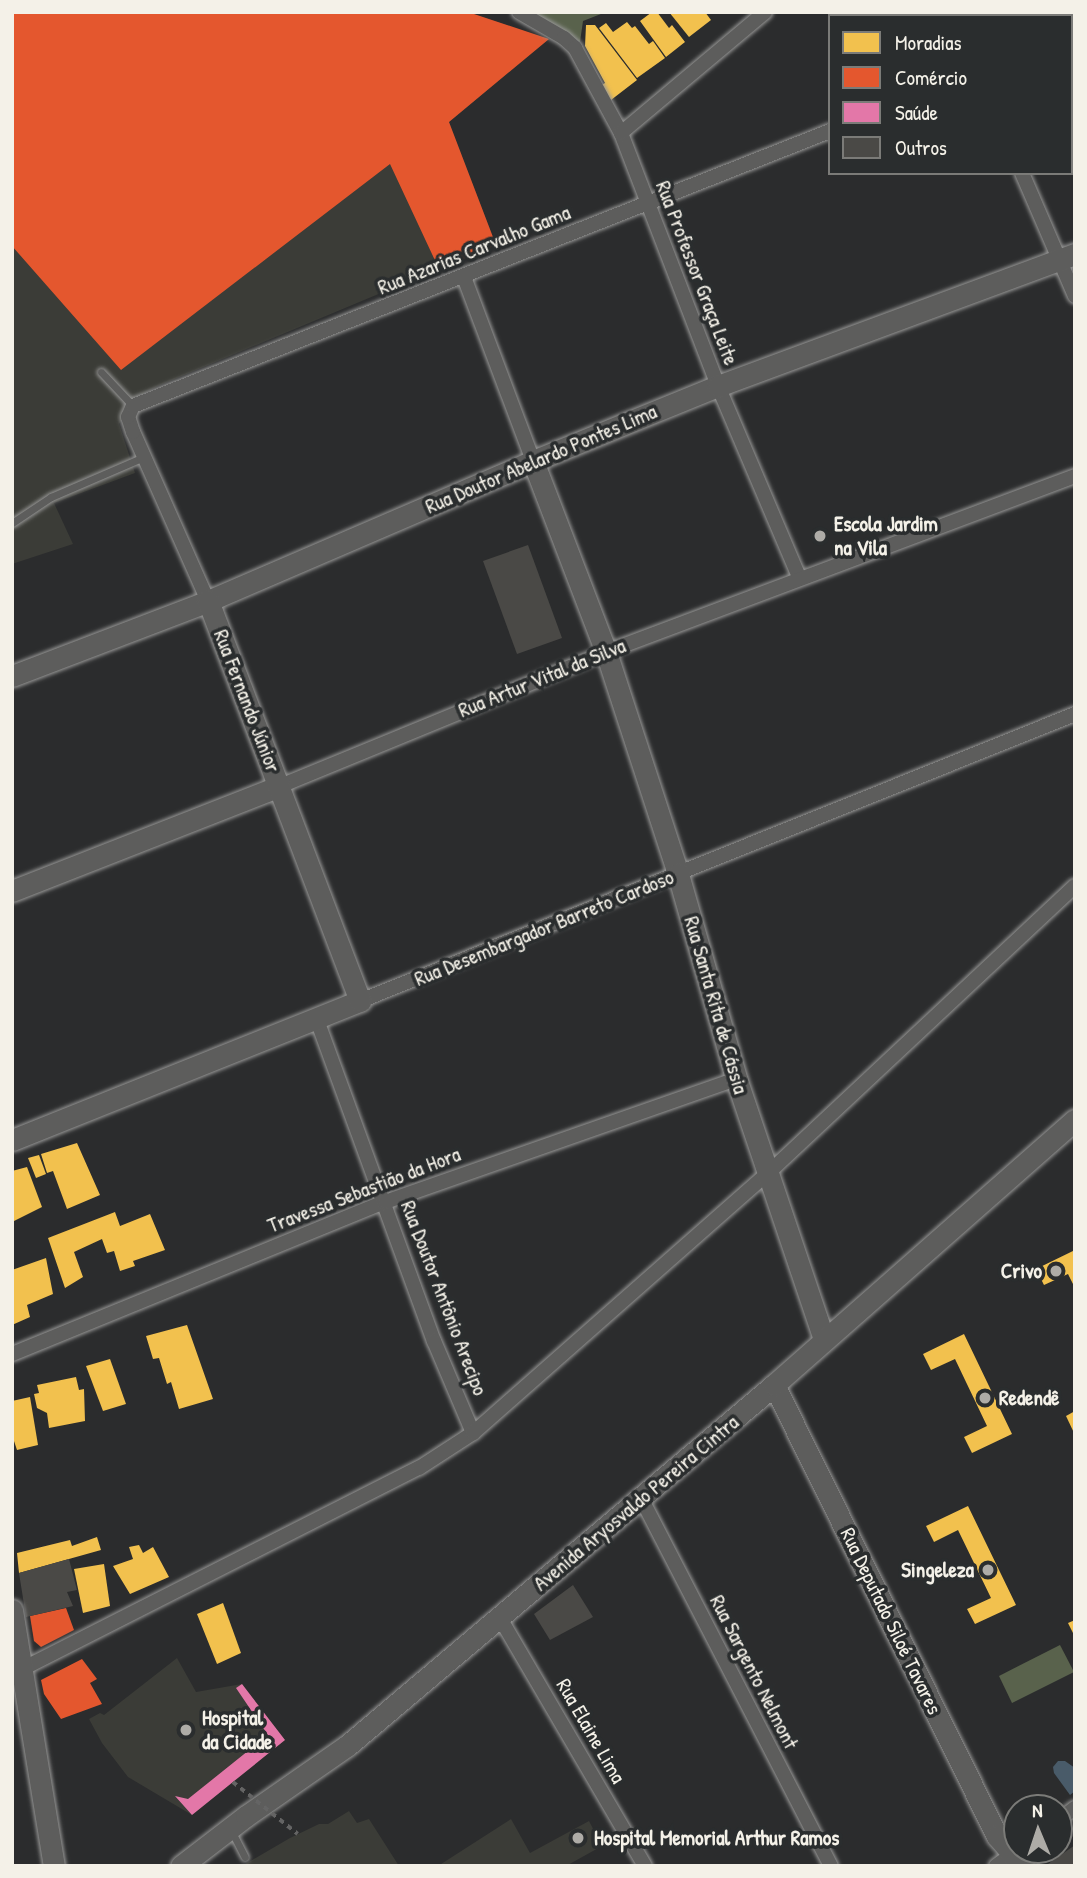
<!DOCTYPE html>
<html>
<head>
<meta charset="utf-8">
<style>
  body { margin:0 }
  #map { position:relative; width:1087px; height:1878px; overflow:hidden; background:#2b2c2d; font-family:"Patrick Hand",sans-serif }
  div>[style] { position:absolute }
  .built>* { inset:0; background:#3b3c37 }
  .green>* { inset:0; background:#59624c }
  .water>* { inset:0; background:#495b69 }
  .homes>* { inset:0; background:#f2c14e }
  .shops>* { inset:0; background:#e4572e }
  .health>* { inset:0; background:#e377a8 }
  .building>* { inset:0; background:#4a4946 }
  .roads { filter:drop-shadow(0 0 2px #979796) drop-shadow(0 0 2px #979796) }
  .lane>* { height:7px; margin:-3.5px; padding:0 3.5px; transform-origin:3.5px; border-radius:3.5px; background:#5d5d5c }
  .street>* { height:14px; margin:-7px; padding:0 7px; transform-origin:7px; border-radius:7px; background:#5d5d5c }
  .secondary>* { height:21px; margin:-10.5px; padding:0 10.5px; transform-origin:10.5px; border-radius:10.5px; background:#5d5d5c }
  .path-bridge>* { height:3.5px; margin-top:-1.75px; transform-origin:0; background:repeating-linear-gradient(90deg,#646464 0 5px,transparent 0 10px) }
  .dots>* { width:19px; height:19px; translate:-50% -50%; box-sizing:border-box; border:4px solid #2a2d2e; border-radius:50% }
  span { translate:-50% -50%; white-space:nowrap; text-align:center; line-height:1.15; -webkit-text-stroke:7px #2a2d2e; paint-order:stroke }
  .street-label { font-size:21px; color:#f4f1e8 }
  .poi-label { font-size:21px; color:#f4f1e8; font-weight:700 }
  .left { translate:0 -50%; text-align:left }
  .right { translate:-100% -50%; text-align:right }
  .frame { position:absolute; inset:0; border:14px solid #f4f1e8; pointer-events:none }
  .legend { position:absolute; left:828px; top:14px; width:245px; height:161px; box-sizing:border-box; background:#2a2d2e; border:2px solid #7b7b78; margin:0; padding:9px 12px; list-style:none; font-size:21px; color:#f4f1e8 }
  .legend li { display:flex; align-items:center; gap:14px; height:35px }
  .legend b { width:35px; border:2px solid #7b7b78 }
  .north { position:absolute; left:1003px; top:1794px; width:70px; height:70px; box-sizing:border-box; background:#2a2d2e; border:2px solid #7b7b78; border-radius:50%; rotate:358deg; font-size:19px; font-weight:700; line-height:28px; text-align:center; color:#f4f1e8 }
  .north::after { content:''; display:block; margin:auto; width:24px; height:32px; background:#aeaca7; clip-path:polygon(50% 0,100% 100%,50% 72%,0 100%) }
</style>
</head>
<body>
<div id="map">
  <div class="built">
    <div style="clip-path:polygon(12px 12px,474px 15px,549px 39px,449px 122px,496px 245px,158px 386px,134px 399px,119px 424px,135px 473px,54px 503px,73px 544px,12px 564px)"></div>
    <div style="clip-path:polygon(177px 1658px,196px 1692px,242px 1684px,285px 1740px,192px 1815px,128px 1777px,102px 1743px,89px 1719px,100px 1713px,104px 1715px)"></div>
    <div style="clip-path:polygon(349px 1811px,357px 1823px,369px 1819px,399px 1866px,242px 1866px,290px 1838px,319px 1824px,328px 1824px)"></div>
    <div style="clip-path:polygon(511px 1819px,530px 1853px,589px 1821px,602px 1846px,566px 1866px,438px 1866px)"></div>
  </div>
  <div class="green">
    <div style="clip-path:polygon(529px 12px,606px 12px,583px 21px,580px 42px)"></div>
    <div style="clip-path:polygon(1060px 1645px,1074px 1672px,1012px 1703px,999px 1676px)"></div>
  </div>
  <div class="water">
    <div style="clip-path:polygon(1058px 1761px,1065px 1761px,1075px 1768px,1075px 1791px,1070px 1795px,1054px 1773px,1053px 1767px)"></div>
  </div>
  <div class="homes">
    <div style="clip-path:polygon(652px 12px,657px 12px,669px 28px,672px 25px,685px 42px,666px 57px,640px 21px)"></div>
    <div style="clip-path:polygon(669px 12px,705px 12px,711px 20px,689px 37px)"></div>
    <div style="clip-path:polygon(627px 22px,632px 28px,635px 26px,649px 44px,653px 41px,665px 58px,637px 78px,599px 28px,606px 23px,613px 32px)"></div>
    <div style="clip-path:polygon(586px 25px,595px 25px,637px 80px,611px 100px,600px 86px,605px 83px,585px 46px)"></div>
    <div style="clip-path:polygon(77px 1143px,100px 1195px,67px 1209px,53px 1171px,47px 1173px,41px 1154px)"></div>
    <div style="clip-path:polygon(39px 1155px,46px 1174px,36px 1178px,28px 1158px)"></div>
    <div style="clip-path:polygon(27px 1167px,42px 1207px,12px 1222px,12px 1171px)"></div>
    <div style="clip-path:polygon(115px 1212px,120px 1226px,150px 1214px,165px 1250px,133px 1261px,135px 1266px,120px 1271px,114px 1251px,107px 1253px,102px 1239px,74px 1252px,83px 1277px,65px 1288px,48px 1238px)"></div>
    <div style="clip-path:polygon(1075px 1250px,1075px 1288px,1068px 1274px,1044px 1285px,1036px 1269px)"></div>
    <div style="clip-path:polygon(46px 1258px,53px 1294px,27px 1305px,30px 1317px,12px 1325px,12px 1270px)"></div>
    <div style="clip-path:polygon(187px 1325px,213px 1399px,179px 1409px,171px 1382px,167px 1384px,159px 1358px,153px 1359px,146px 1336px)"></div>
    <div style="clip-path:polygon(964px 1334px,1012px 1434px,972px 1453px,964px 1437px,987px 1426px,955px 1359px,931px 1370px,923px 1354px)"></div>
    <div style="clip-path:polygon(110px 1359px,126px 1404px,103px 1411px,86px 1366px)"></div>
    <div style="clip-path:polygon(76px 1377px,79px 1390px,84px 1389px,85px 1421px,49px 1428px,47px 1413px,37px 1408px,34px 1394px,39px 1393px,37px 1385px)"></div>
    <div style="clip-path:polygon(30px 1397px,38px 1445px,17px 1450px,12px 1435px,12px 1401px)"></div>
    <div style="clip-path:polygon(1075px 1411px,1075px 1435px,1066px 1416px)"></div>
    <div style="clip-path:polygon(968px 1506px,1016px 1605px,975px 1624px,967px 1609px,991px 1598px,958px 1530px,934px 1542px,926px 1526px)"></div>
    <div style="clip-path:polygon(97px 1537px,101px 1550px,19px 1573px,17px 1553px,70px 1540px,72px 1546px)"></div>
    <div style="clip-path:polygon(139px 1545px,143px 1553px,153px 1547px,169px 1577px,130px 1594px,113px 1566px,133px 1559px,129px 1547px)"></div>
    <div style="clip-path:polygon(104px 1564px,110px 1606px,83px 1613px,74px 1569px)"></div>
    <div style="clip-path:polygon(223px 1603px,241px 1653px,217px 1664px,197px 1614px)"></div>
    <div style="clip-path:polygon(1075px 1620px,1075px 1637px,1068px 1623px)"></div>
  </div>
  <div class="shops">
    <div style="clip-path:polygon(12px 12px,468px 12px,549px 39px,449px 122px,496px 245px,439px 269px,390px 164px,121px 370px,12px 246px)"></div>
    <div style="clip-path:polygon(66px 1608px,74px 1630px,41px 1647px,34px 1641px,30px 1616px)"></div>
    <div style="clip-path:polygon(82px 1659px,97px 1679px,90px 1683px,102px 1704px,61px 1719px,44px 1694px,41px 1680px)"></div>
  </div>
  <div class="health">
    <div style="clip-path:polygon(242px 1684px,285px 1740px,192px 1815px,175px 1796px,188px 1799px,268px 1735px,236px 1688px)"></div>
  </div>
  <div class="building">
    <div style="clip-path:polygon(528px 545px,562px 638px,517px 654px,483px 561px)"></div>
    <div style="clip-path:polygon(69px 1559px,77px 1590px,67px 1592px,73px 1606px,26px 1617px,19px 1573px)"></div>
    <div style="clip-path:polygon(573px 1585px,593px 1617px,550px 1640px,534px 1614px)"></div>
    <div style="clip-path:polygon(1075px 1845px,1075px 1866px,1048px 1866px,1048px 1864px)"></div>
  </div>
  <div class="roads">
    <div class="lane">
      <div style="left:101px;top:372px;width:47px;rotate:46.7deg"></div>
      <div style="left:12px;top:523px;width:47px;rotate:-33.7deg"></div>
      <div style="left:51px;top:497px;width:101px;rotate:-23.3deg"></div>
      <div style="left:232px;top:1832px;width:28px;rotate:63deg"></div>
    </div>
    <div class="street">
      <div style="left:519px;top:12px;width:52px;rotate:30deg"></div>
      <div style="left:564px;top:38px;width:15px;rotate:42deg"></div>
      <div style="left:575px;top:48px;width:97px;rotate:61.6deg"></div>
      <div style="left:621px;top:133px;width:271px;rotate:69deg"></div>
      <div style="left:718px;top:386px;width:207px;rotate:67deg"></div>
      <div style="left:1071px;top:127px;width:4px;rotate:-27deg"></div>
      <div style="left:621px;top:133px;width:188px;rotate:-40deg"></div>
      <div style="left:1022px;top:173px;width:134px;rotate:66.7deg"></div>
      <div style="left:464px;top:277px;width:197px;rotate:69.4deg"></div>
      <div style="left:208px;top:601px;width:185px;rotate:-113.9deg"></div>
      <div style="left:133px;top:432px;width:16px;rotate:-108deg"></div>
      <div style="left:128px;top:417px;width:12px;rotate:-66deg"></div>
      <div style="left:133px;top:406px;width:749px;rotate:-21.53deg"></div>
      <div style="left:280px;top:786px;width:352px;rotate:-22.3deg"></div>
      <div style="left:606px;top:652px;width:501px;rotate:-20.57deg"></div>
      <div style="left:360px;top:1001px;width:770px;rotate:-21.87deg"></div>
      <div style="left:317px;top:1020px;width:342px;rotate:70deg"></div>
      <div style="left:434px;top:1341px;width:100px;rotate:67deg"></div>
      <div style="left:12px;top:1354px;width:403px;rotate:-22.2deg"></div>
      <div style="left:385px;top:1202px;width:372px;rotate:-19.3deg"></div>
      <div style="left:641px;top:1498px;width:414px;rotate:62.7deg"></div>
      <div style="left:500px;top:1618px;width:287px;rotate:59.7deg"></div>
      <div style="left:22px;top:1669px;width:445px;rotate:-26.9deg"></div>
      <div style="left:419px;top:1468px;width:64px;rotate:-32.9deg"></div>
      <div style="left:473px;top:1433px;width:390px;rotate:-41.4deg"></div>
      <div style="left:766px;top:1175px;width:423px;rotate:-43.1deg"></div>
      <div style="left:1059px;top:1820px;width:20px;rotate:-37deg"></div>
      <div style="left:996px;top:1866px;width:27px;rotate:-36deg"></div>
    </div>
    <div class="secondary">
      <div style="left:533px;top:461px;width:204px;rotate:69.1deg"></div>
      <div style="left:606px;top:652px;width:233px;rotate:72deg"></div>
      <div style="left:678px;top:874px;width:215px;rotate:74.1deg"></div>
      <div style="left:737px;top:1081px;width:272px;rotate:71.4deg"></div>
      <div style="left:12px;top:676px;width:210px;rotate:-20.9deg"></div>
      <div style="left:208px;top:601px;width:354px;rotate:-23.3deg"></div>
      <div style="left:533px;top:461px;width:200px;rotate:-22.1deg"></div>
      <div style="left:718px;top:386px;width:381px;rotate:-20.3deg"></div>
      <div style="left:12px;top:891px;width:288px;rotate:-21.4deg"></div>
      <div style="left:12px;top:1140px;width:375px;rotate:-21.8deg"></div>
      <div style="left:360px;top:1001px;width:428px;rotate:-110.8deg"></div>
      <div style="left:774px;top:1385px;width:503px;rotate:63.69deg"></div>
      <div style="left:997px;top:1836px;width:40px;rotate:49deg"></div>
      <div style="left:12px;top:1610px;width:259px;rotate:80.7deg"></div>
      <div style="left:181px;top:1866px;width:82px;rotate:-37.6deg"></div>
      <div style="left:246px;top:1816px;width:124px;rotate:-34.8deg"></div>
      <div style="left:348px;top:1745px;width:558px;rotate:-40.2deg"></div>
      <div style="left:774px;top:1385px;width:401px;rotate:-41.4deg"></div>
    </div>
  </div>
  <div class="path-bridge">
    <div style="left:233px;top:1782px;width:83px;rotate:38.7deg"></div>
  </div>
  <div class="dots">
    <div style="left:820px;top:536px;background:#aeaca7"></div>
    <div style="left:1056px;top:1271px;background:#aeaca7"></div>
    <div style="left:985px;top:1398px;background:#aeaca7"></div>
    <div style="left:988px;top:1570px;background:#aeaca7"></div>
    <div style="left:186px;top:1730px;background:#aeaca7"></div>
    <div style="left:578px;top:1838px;background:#aeaca7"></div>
  </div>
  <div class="street-label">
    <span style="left:474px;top:250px;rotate:-22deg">Rua Azarias Carvalho Gama</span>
    <span style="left:697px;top:273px;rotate:69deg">Rua Professor Graça Leite</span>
    <span style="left:541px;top:459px;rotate:-23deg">Rua Doutor Abelardo Pontes Lima</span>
    <span style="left:542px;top:678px;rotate:-22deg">Rua Artur Vital da Silva</span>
    <span style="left:247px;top:701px;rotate:69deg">Rua Fernando Júnior</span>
    <span style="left:544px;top:928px;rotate:-22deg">Rua Desembargador Barreto Cardoso</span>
    <span style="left:716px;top:1005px;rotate:74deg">Rua Santa Rita de Cássia</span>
    <span style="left:364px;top:1190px;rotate:-21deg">Travessa Sebastião da Hora</span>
    <span style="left:444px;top:1298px;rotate:69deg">Rua Doutor Antônio Arecipo</span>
    <span style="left:636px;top:1503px;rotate:-40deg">Avenida Aryosvaldo Pereira Cintra</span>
    <span style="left:891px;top:1621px;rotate:64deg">Rua Deputado Siloé Tavares</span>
    <span style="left:754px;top:1672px;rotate:63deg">Rua Sargento Nelmont</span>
    <span style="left:591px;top:1731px;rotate:60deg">Rua Elaine Lima</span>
  </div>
  <div class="poi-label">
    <span class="left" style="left:834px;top:536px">Escola Jardim<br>na Vila</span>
    <span class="right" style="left:1042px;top:1271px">Crivo</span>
    <span class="left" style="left:999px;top:1398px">Redendê</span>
    <span class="right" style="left:974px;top:1570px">Singeleza</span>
    <span class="left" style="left:202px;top:1730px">Hospital<br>da Cidade</span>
    <span class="left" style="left:594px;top:1838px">Hospital Memorial Arthur Ramos</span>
  </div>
  <div class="frame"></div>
  <ul class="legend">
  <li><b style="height:19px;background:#f2c14e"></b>Moradias</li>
  <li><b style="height:19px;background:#e4572e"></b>Comércio</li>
  <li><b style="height:19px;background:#e377a8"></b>Saúde</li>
  <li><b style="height:19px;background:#4a4946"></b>Outros</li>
  </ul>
  <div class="north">N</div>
</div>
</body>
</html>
